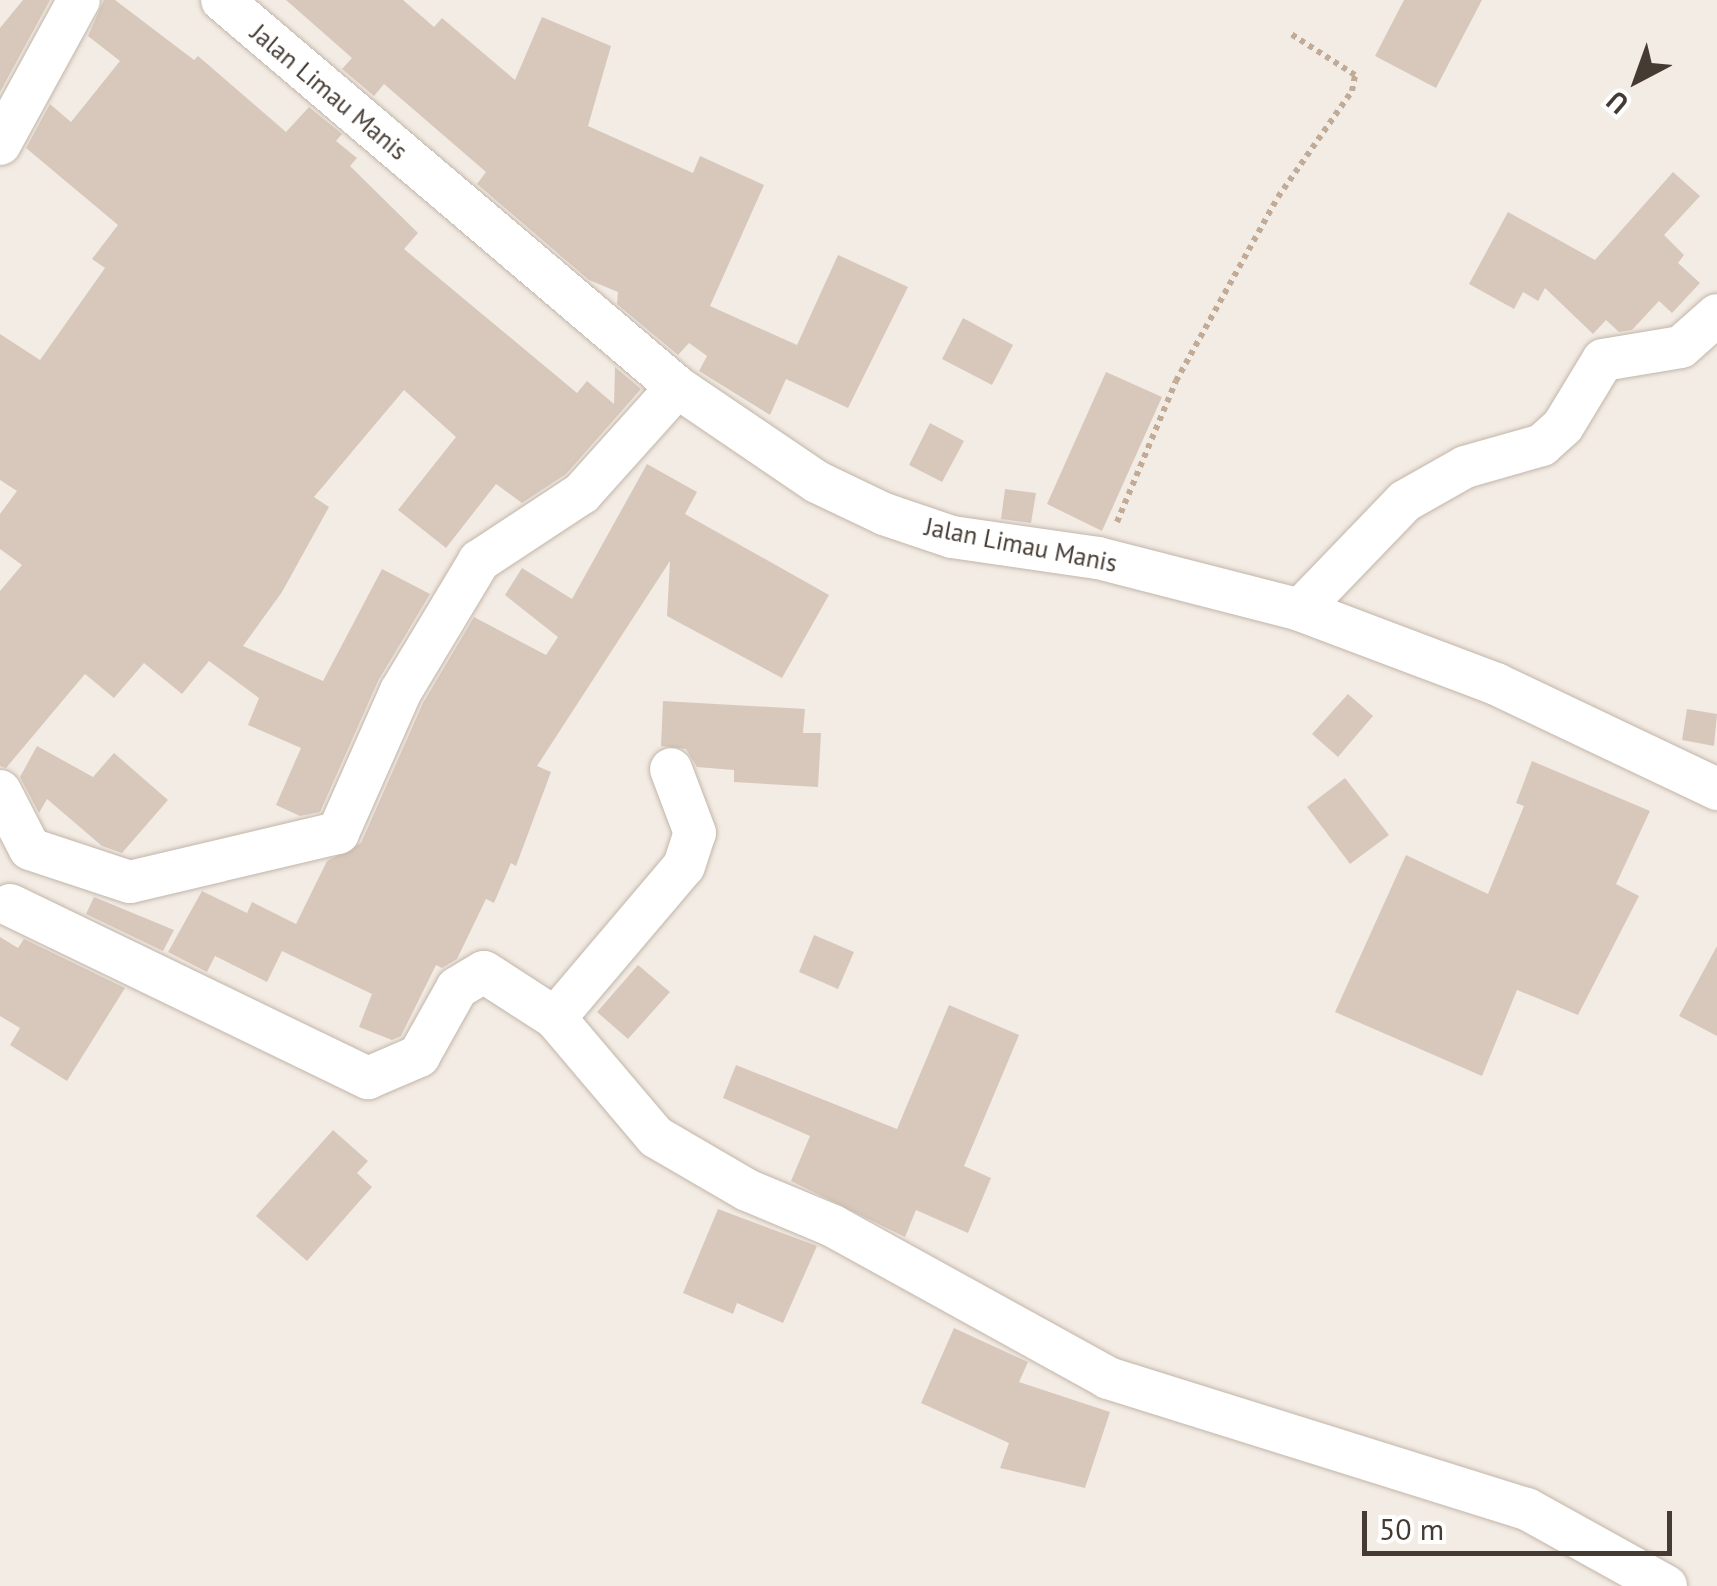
<!DOCTYPE html>
<html>
<head>
<meta charset="utf-8">
<style>
  body { margin:0 }
  #map { position:relative; width:1717px; height:1586px; overflow:hidden; background:#f3ece4; font-family:"PT Sans",sans-serif }
  div>[style] { position:absolute }
  .building>* { inset:0; background:#d8c8bc }
  .path>* { height:6px; margin-top:-3px; transform-origin:0; background:repeating-linear-gradient(90deg,#c1ab96 0 5px,transparent 0 10px) }
  .roads { filter:drop-shadow(0 0 2px #c2b5a9) drop-shadow(0 0 2px #c2b5a9) }
  .minor>* { height:42px; margin:-21px; padding:0 21px; transform-origin:21px; border-radius:21px; background:#fff }
  span { translate:-50% -50%; white-space:nowrap; text-align:center; line-height:1.15; -webkit-text-stroke:9px #fff; paint-order:stroke }
  .street-label { font-size:25px; color:#453b33 }
  .north { position:absolute; left:1587px; top:30px; width:100px; height:100px; -webkit-text-stroke:8px #fff; paint-order:stroke; rotate:221deg; font-size:28px; font-weight:700; line-height:40px; text-align:center; color:#453b33 }
  .north::after { content:''; display:block; margin:auto; width:35px; height:45px; background:#453b33; clip-path:polygon(50% 0,100% 100%,50% 72%,0 100%) }
  .scale { position:absolute; left:1362px; top:1511px; width:310px; height:45px; box-sizing:border-box; border:5px solid #453b33; border-top:0; padding-left:12px; font-size:30px; line-height:35px; white-space:nowrap; color:#453b33; -webkit-text-stroke:8px #fff; paint-order:stroke }
</style>
</head>
<body>
<div id="map">
  <div class="building">
    <div style="clip-path:polygon(23px 0,50px 0,0 92px,0 28px)"></div>
    <div style="clip-path:polygon(104px 0,115px 0,194px 60px,198px 56px,286px 132px,309px 107px,342px 134px,336px 141px,357px 158px,350px 166px,418px 233px,404px 249px,577px 393px,587px 381px,614px 404px,615px 367px,641px 389px,566px 474px,522px 503px,496px 484px,446px 548px,398px 510px,456px 437px,404px 390px,314px 497px,329px 507px,282px 592px,243px 646px,323px 681px,382px 569px,430px 594px,378px 681px,320px 812px,300px 816px,276px 805px,301px 748px,248px 725px,259px 698px,209px 661px,182px 694px,144px 663px,114px 698px,85px 674px,6px 768px,0 766px,0 591px,22px 565px,0 549px,0 514px,17px 491px,0 480px,0 334px,40px 360px,105px 268px,92px 259px,118px 225px,26px 148px,50px 104px,71px 122px,120px 61px,88px 36px)"></div>
    <div style="clip-path:polygon(286px 0,403px 0,434px 27px,442px 18px,515px 80px,542px 17px,611px 46px,588px 126px,693px 173px,700px 156px,764px 185px,710px 306px,797px 345px,838px 255px,908px 287px,848px 408px,786px 379px,770px 415px,699px 371px,707px 356px,689px 343px,678px 355px,617px 304px,618px 292px,589px 280px,477px 184px,486px 172px,413px 109px,384px 84px,374px 96px,342px 69px,352px 58px)"></div>
    <div style="clip-path:polygon(1404px 0,1482px 0,1436px 88px,1375px 56px)"></div>
    <div style="clip-path:polygon(1673px 172px,1700px 196px,1664px 235px,1684px 255px,1678px 263px,1700px 283px,1672px 313px,1659px 301px,1632px 330px,1619px 332px,1606px 320px,1593px 334px,1545px 288px,1538px 301px,1523px 292px,1514px 309px,1469px 284px,1508px 212px,1595px 260px)"></div>
    <div style="clip-path:polygon(963px 318px,1013px 345px,992px 385px,942px 359px)"></div>
    <div style="clip-path:polygon(1106px 372px,1162px 397px,1102px 531px,1047px 504px)"></div>
    <div style="clip-path:polygon(930px 423px,964px 441px,942px 482px,909px 465px)"></div>
    <div style="clip-path:polygon(647px 464px,697px 492px,685px 514px,829px 595px,782px 678px,667px 616px,670px 561px,537px 766px,551px 772px,516px 866px,511px 863px,494px 903px,486px 899px,457px 959px,442px 968px,436px 965px,401px 1036px,392px 1040px,359px 1027px,372px 994px,282px 951px,267px 982px,215px 956px,207px 972px,168px 952px,202px 891px,247px 913px,252px 902px,296px 924px,327px 861px,361px 843px,423px 703px,474px 617px,546px 655px,558px 637px,505px 595px,522px 568px,572px 599px)"></div>
    <div style="clip-path:polygon(1005px 489px,1036px 493px,1031px 523px,1001px 519px)"></div>
    <div style="clip-path:polygon(1348px 694px,1373px 716px,1338px 757px,1312px 734px)"></div>
    <div style="clip-path:polygon(663px 701px,805px 709px,803px 733px,821px 733px,818px 787px,734px 782px,734px 770px,697px 767px,686px 749px,661px 746px)"></div>
    <div style="clip-path:polygon(1687px 709px,1717px 714px,1714px 746px,1682px 740px)"></div>
    <div style="clip-path:polygon(37px 746px,93px 777px,114px 753px,168px 800px,122px 853px,102px 846px,47px 799px,39px 813px,20px 777px)"></div>
    <div style="clip-path:polygon(1532px 761px,1650px 811px,1616px 884px,1639px 896px,1578px 1015px,1517px 990px,1482px 1076px,1335px 1012px,1406px 855px,1488px 894px,1524px 806px,1516px 803px)"></div>
    <div style="clip-path:polygon(1345px 778px,1389px 835px,1350px 864px,1307px 807px)"></div>
    <div style="clip-path:polygon(94px 897px,174px 930px,163px 951px,86px 914px)"></div>
    <div style="clip-path:polygon(814px 935px,854px 952px,838px 989px,799px 972px)"></div>
    <div style="clip-path:polygon(0 937px,18px 948px,24px 939px,125px 988px,67px 1081px,10px 1045px,20px 1028px,0 1016px)"></div>
    <div style="clip-path:polygon(1717px 946px,1717px 1036px,1679px 1016px)"></div>
    <div style="clip-path:polygon(638px 965px,670px 992px,628px 1039px,597px 1012px)"></div>
    <div style="clip-path:polygon(949px 1005px,1019px 1035px,964px 1166px,991px 1178px,968px 1233px,916px 1210px,905px 1237px,791px 1181px,810px 1136px,723px 1098px,736px 1065px,897px 1129px)"></div>
    <div style="clip-path:polygon(333px 1130px,368px 1161px,357px 1173px,372px 1187px,307px 1261px,256px 1216px)"></div>
    <div style="clip-path:polygon(718px 1209px,817px 1246px,783px 1323px,737px 1303px,733px 1314px,683px 1293px)"></div>
    <div style="clip-path:polygon(954px 1328px,1028px 1362px,1019px 1382px,1110px 1412px,1085px 1488px,1000px 1468px,1009px 1443px,921px 1403px)"></div>
  </div>
  <div class="path">
    <div style="left:1117px;top:522px;width:153px;rotate:-67.3deg"></div>
    <div style="left:1176px;top:381px;width:210px;rotate:-61deg"></div>
    <div style="left:1278px;top:197px;width:129px;rotate:-55.1deg"></div>
    <div style="left:1352px;top:91px;width:16px;rotate:-79deg"></div>
    <div style="left:1355px;top:75px;width:76px;rotate:-147.4deg"></div>
  </div>
  <div class="roads">
    <div class="minor">
      <div style="left:222px;top:0;width:597px;rotate:40.38deg"></div>
      <div style="left:677px;top:387px;width:169px;rotate:34.2deg"></div>
      <div style="left:817px;top:482px;width:74px;rotate:25.5deg"></div>
      <div style="left:884px;top:514px;width:72px;rotate:18.7deg"></div>
      <div style="left:952px;top:537px;width:148px;rotate:8.2deg"></div>
      <div style="left:1098px;top:558px;width:209px;rotate:14.4deg"></div>
      <div style="left:1300px;top:610px;width:210px;rotate:20.7deg"></div>
      <div style="left:1496px;top:684px;width:245px;rotate:25.4deg"></div>
      <div style="left:0;top:144px;width:164px;rotate:-61.3deg"></div>
      <div style="left:1300px;top:610px;width:151px;rotate:-46.1deg"></div>
      <div style="left:1405px;top:501px;width:69px;rotate:-29.5deg"></div>
      <div style="left:1465px;top:467px;width:80px;rotate:-15.9deg"></div>
      <div style="left:1542px;top:445px;width:28px;rotate:-42deg"></div>
      <div style="left:1563px;top:426px;width:77px;rotate:-58.8deg"></div>
      <div style="left:1603px;top:360px;width:79px;rotate:-9.5deg"></div>
      <div style="left:1681px;top:347px;width:48px;rotate:-41.6deg"></div>
      <div style="left:0;top:791px;width:65px;rotate:62.7deg"></div>
      <div style="left:30px;top:849px;width:105px;rotate:18.3deg"></div>
      <div style="left:130px;top:882px;width:214px;rotate:-13.3deg"></div>
      <div style="left:338px;top:833px;width:155px;rotate:-66.1deg"></div>
      <div style="left:401px;top:691px;width:152px;rotate:-59deg"></div>
      <div style="left:479px;top:561px;width:123px;rotate:-33.4deg"></div>
      <div style="left:582px;top:493px;width:142px;rotate:-48.1deg"></div>
      <div style="left:10px;top:905px;width:398px;rotate:25.8deg"></div>
      <div style="left:368px;top:1078px;width:56px;rotate:-23.3deg"></div>
      <div style="left:419px;top:1056px;width:78px;rotate:-60.8deg"></div>
      <div style="left:457px;top:988px;width:31px;rotate:-31deg"></div>
      <div style="left:484px;top:972px;width:85px;rotate:32.9deg"></div>
      <div style="left:555px;top:1018px;width:156px;rotate:49.7deg"></div>
      <div style="left:656px;top:1137px;width:105px;rotate:30.2deg"></div>
      <div style="left:747px;top:1190px;width:93px;rotate:22.7deg"></div>
      <div style="left:833px;top:1226px;width:314px;rotate:28.9deg"></div>
      <div style="left:1108px;top:1378px;width:439px;rotate:17.4deg"></div>
      <div style="left:1527px;top:1509px;width:159px;rotate:29deg"></div>
      <div style="left:555px;top:1018px;width:199px;rotate:-49.7deg"></div>
      <div style="left:684px;top:866px;width:35px;rotate:-72deg"></div>
      <div style="left:695px;top:833px;width:68px;rotate:-110.6deg"></div>
    </div>
  </div>
  <div class="street-label">
    <span style="left:329px;top:92px;rotate:40deg">Jalan Limau Manis</span>
    <span style="left:1021px;top:545px;rotate:11deg">Jalan Limau Manis</span>
  </div>
  <div class="north">U</div>
  <div class="scale">50 m</div>
</div>
</body>
</html>
